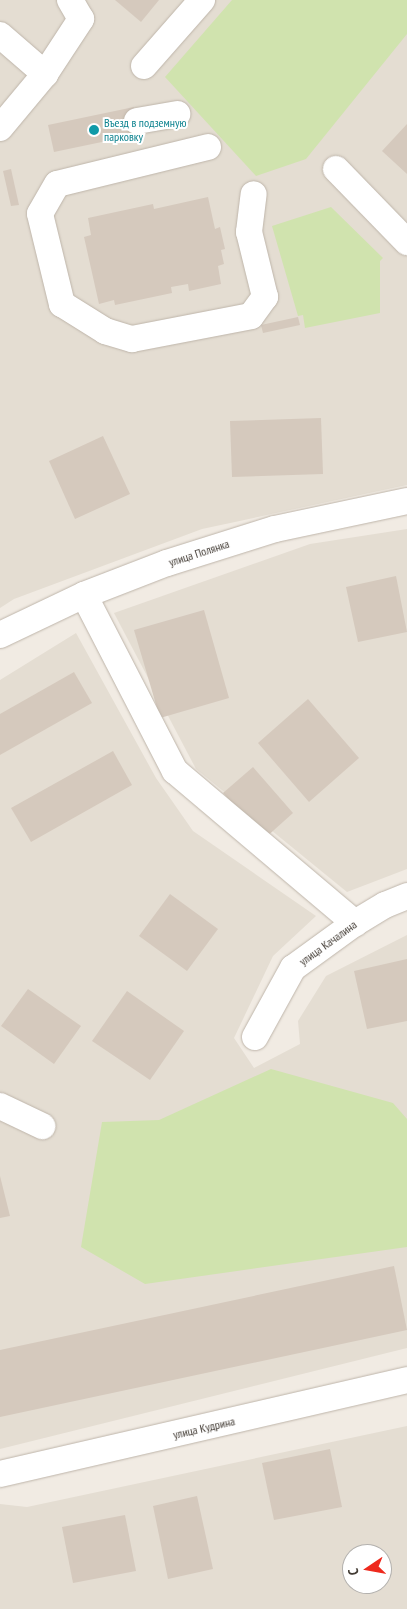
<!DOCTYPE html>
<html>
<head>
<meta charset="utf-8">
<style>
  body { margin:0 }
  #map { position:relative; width:407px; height:1609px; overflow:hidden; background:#f1ebe3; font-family:"PT Sans Narrow",sans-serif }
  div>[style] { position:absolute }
  .residential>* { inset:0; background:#e4ddd2 }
  .green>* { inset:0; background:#d0e3ae }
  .building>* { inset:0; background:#d5c9bd }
  .roads { filter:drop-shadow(0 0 1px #beb5aa) drop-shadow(0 0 1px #beb5aa) }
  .minor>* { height:26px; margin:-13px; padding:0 13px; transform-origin:13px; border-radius:13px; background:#fff }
  .dots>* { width:14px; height:14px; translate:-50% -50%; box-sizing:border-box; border:2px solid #fff; border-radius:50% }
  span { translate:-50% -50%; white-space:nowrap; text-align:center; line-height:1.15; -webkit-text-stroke:4px #fff; paint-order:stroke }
  .culture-label { font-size:12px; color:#0d838f }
  .left { translate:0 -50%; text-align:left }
  .street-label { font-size:12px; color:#423b34 }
  .north { position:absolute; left:342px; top:1544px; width:50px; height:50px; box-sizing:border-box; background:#fff; border:1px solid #b3b1ae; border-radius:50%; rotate:258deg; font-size:14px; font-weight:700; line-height:20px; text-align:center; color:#423b34 }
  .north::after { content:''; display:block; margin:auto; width:18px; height:22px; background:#ee291d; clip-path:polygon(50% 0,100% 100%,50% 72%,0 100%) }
</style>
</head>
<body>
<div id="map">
  <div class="residential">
    <div style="clip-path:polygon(0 0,407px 0,407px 485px,202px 529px,14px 599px,0 608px)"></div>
    <div style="clip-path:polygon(407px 529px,407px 869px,347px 892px,196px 769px,114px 613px,310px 544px)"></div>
    <div style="clip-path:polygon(76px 633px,156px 778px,193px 831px,316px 916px,273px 956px,234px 1038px,254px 1068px,300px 1044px,298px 1021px,326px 976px,407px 935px,407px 1348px,0 1449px,0 680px)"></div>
    <div style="clip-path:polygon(evenodd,407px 1426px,407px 1609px,0 1609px,0 1504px,27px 1507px,407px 1426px,352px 1554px,382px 1554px,382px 1584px,352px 1584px,352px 1554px)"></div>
  </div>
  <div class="green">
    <div style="clip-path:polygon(232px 0,407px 0,407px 34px,306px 159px,256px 176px,165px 77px)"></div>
    <div style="clip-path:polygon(331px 207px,383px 258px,380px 261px,380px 313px,305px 328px,303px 315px,298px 316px,272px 226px)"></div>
    <div style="clip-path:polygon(271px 1069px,393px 1103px,407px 1119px,407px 1247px,145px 1284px,81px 1247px,102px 1122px,159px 1120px)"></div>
  </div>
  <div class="building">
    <div style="clip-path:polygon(115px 0,159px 0,141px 22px)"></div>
    <div style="clip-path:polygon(134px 107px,140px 134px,54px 152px,48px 125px)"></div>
    <div style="clip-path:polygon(407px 124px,407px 174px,382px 151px)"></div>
    <div style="clip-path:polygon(11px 169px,19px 205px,11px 206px,3px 171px)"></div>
    <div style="clip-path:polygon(208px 197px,215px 229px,220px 227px,225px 249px,221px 250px,224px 264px,218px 266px,221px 284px,189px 291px,188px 284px,171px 287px,172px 293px,115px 305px,114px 300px,99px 304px,84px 237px,91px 235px,88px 218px,153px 204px,154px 209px)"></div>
    <div style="clip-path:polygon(298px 317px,300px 325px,263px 333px,261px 325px)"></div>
    <div style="clip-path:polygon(321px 418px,323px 474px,232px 477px,230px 421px)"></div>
    <div style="clip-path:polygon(103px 436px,130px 494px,75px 519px,49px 461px)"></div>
    <div style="clip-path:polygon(396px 576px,407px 632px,358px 642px,346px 587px)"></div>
    <div style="clip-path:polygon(204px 610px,229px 698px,160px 718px,134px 630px)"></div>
    <div style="clip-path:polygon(74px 672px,92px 703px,0 755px,0 714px)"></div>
    <div style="clip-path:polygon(308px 699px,359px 758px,309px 802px,258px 743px)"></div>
    <div style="clip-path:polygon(113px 751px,132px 785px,31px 842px,11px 808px)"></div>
    <div style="clip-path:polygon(253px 767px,293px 813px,264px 839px,223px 793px)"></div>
    <div style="clip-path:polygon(170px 894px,218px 929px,187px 971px,139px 936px)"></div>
    <div style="clip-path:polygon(407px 959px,407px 1021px,367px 1029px,354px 971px)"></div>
    <div style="clip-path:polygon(28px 989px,81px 1026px,54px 1064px,1px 1026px)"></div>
    <div style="clip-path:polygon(127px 991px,184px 1031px,150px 1080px,92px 1041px)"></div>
    <div style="clip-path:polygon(0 1176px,10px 1216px,0 1218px)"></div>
    <div style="clip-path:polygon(394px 1266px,407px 1330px,0 1417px,0 1350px)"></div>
    <div style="clip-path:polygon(330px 1449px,342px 1507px,274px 1520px,262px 1463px)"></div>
    <div style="clip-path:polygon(197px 1496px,213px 1569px,168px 1579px,153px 1506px)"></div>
    <div style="clip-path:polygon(125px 1515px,136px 1571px,73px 1583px,62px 1527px)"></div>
  </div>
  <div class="roads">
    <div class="minor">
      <div style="left:0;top:35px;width:60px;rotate:40.9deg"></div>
      <div style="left:144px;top:66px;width:88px;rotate:-48.7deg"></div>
      <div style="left:137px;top:121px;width:41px;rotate:-9.9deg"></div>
      <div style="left:0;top:128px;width:70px;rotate:-50.2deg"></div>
      <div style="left:45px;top:74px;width:66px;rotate:-56.8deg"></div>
      <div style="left:81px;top:19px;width:22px;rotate:-120deg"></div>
      <div style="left:208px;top:147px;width:155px;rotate:166.2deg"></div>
      <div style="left:57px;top:184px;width:34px;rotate:120deg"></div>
      <div style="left:40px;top:214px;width:93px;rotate:76.3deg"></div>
      <div style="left:62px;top:304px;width:51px;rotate:32.1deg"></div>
      <div style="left:105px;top:331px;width:28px;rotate:17deg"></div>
      <div style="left:132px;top:339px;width:121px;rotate:-10.9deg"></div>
      <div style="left:251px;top:316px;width:24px;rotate:-54deg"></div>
      <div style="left:265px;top:297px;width:67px;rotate:-103.8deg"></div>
      <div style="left:249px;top:232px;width:38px;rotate:-83deg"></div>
      <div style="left:336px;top:169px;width:102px;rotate:45.8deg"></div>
      <div style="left:84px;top:595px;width:198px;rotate:62.7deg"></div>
      <div style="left:175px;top:771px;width:236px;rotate:40.2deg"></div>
      <div style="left:0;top:635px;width:93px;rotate:-25.5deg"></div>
      <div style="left:84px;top:595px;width:89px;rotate:-21.1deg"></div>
      <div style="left:167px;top:563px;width:113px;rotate:-17.5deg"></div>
      <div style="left:275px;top:529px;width:135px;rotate:-12deg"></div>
      <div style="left:255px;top:1037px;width:79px;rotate:-61.2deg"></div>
      <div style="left:293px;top:968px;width:77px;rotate:-36deg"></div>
      <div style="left:355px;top:923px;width:35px;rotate:-31deg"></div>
      <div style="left:385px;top:905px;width:24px;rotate:-22deg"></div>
      <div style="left:0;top:1106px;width:47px;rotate:25.5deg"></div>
      <div style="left:0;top:1474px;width:418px;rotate:-13deg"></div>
    </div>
  </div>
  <div class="dots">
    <div style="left:94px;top:130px;background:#0f9aa8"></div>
  </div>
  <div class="culture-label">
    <span class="left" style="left:104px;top:130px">Въезд в подземную<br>парковку</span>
  </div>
  <div class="street-label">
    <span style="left:199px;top:553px;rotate:-18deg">улица Полянка</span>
    <span style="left:328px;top:943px;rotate:-36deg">улица Качалина</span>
    <span style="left:204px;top:1428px;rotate:-13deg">улица Кудрина</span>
  </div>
  <div class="north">С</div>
</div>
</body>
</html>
